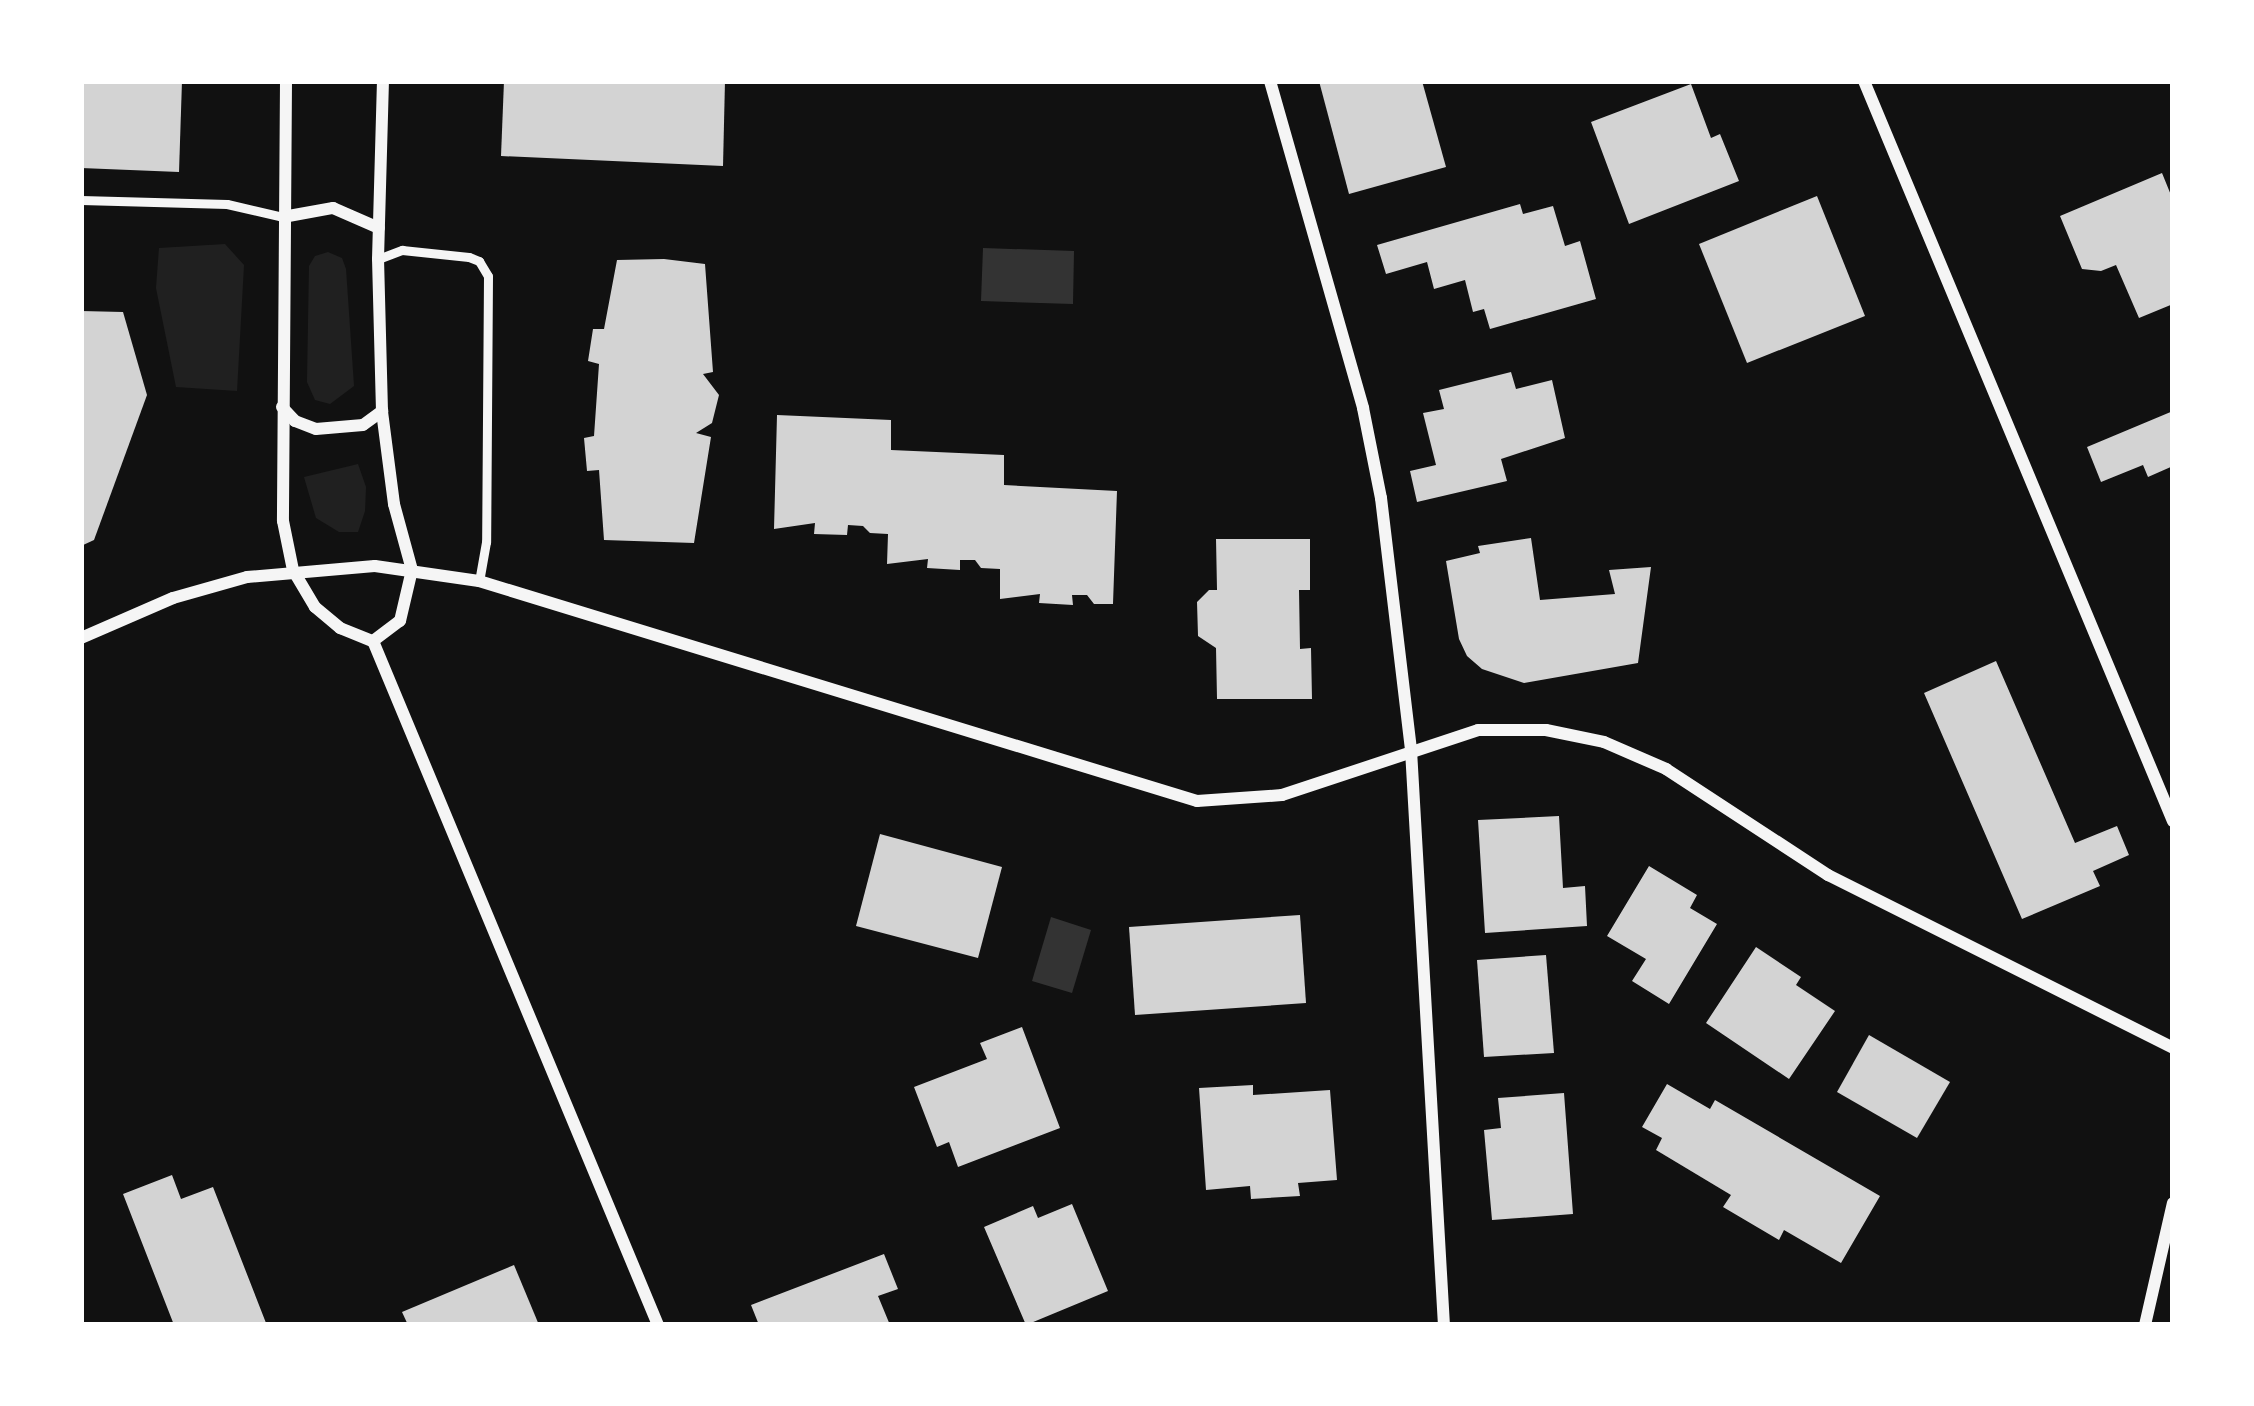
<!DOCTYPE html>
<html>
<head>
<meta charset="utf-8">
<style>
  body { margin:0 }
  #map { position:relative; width:2254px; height:1406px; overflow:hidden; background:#111; font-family:"PT Sans",sans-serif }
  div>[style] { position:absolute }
  .green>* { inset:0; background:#202020 }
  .water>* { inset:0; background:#333 }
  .building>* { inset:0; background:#d3d3d3 }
  .service>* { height:9px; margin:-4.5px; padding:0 4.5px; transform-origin:4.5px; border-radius:4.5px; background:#f5f5f5 }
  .minor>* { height:12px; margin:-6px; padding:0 6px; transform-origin:6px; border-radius:6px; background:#f5f5f5 }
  span { translate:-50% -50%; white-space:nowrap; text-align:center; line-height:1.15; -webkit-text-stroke:10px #fff; paint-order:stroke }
  .frame { position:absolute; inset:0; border:84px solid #fff; pointer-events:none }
</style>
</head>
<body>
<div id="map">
  <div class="green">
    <div style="clip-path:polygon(225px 244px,244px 265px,237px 391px,176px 387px,156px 288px,159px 248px)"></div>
    <div style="clip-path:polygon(328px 252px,342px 258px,346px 269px,354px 386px,330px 404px,315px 400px,307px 382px,309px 266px,315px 256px)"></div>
    <div style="clip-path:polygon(358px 464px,366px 487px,365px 511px,358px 532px,339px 532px,316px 518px,304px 477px)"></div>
  </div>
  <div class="water">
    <div style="clip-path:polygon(983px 248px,1074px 251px,1073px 304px,981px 301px)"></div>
    <div style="clip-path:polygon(1051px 917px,1091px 930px,1072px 993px,1032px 981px)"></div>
  </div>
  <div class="building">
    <div style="clip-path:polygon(81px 81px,182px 81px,179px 172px,81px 168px)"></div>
    <div style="clip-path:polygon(504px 81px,725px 81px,723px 166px,501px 156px)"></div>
    <div style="clip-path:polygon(1319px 81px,1422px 81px,1446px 167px,1349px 194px)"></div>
    <div style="clip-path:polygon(1691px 84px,1711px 138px,1720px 134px,1739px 181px,1629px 224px,1591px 122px)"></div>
    <div style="clip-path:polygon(2162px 173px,2173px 200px,2173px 304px,2139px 318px,2116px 265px,2101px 271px,2082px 269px,2060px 216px)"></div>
    <div style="clip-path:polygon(1817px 196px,1865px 316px,1747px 363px,1699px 244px)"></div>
    <div style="clip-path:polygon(1520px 204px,1523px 214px,1553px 206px,1565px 246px,1580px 241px,1596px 299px,1490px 329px,1484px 309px,1473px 312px,1465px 280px,1434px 289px,1427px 262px,1386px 274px,1377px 245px)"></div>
    <div style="clip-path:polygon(664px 259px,705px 264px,713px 372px,703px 374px,719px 395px,712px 423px,696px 433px,711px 437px,694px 543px,604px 540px,599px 470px,587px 471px,584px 438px,594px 436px,599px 364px,588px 361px,593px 329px,604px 329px,617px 260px)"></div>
    <div style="clip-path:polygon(81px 311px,123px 312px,147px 395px,94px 540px,81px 546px)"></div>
    <div style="clip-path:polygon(1511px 372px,1516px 389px,1552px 380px,1565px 438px,1501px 459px,1507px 481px,1417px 502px,1410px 471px,1436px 465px,1423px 413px,1444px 409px,1439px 390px)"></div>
    <div style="clip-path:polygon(2173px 411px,2173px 466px,2148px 477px,2143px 465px,2101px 482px,2087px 447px)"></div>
    <div style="clip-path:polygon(777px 415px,891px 420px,891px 450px,1004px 455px,1004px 485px,1117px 491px,1113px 604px,1094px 604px,1087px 595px,1072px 595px,1073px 605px,1039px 603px,1040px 594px,1000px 599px,1000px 569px,981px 568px,975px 560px,960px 560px,960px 570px,927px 568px,928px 559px,887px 564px,888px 534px,870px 533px,863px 526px,848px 525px,847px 535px,814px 534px,815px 523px,774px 529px)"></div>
    <div style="clip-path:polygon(1531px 538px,1540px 600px,1615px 594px,1609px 570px,1651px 567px,1638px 663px,1524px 683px,1482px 669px,1467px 656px,1459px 639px,1446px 561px,1480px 553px,1478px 546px)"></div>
    <div style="clip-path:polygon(1216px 539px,1310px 539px,1310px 590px,1299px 590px,1300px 649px,1311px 648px,1312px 699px,1217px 699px,1216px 648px,1198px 636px,1197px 602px,1209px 590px,1217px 590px)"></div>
    <div style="clip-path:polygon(1996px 661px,2075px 843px,2117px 826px,2129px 855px,2093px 871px,2100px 886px,2022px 919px,1924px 693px)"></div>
    <div style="clip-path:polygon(1559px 816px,1563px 888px,1585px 886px,1587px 926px,1485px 933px,1478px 820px)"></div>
    <div style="clip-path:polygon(880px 834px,1002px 867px,978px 958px,856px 926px)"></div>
    <div style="clip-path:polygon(1649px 866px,1697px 895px,1690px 908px,1717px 924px,1669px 1004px,1632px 981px,1646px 959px,1607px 936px)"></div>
    <div style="clip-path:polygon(1300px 915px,1306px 1003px,1135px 1015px,1129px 927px)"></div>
    <div style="clip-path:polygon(1756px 947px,1801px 977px,1796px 985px,1835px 1011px,1789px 1079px,1706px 1023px)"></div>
    <div style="clip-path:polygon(1546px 955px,1554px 1053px,1484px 1057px,1477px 960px)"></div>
    <div style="clip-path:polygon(1022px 1027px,1060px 1128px,958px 1167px,949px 1142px,937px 1147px,914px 1087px,987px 1059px,980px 1043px)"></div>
    <div style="clip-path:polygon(1869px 1035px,1950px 1082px,1917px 1138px,1837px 1092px)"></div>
    <div style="clip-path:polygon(1667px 1084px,1710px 1109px,1715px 1100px,1880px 1196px,1841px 1263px,1784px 1230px,1779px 1240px,1723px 1207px,1731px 1195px,1656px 1150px,1662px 1138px,1642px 1127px)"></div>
    <div style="clip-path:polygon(1253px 1085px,1253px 1095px,1330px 1090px,1337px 1180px,1298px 1183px,1300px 1196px,1251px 1199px,1250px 1186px,1206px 1190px,1199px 1088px)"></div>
    <div style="clip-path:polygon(1564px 1093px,1573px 1214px,1492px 1220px,1484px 1130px,1501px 1128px,1498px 1098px)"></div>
    <div style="clip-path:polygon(172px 1175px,181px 1199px,213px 1187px,266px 1323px,174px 1325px,123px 1194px)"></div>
    <div style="clip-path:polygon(1072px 1204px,1108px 1291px,1026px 1325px,984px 1227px,1033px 1206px,1038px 1218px)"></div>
    <div style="clip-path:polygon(884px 1254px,898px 1289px,878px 1296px,890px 1325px,759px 1325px,751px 1305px)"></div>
    <div style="clip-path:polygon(514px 1265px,539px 1325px,408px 1325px,402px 1312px)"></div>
  </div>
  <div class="service">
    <div style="left:81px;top:200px;width:146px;rotate:1.6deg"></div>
    <div style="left:227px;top:204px;width:57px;rotate:13.1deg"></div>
    <div style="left:378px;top:259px;width:26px;rotate:-21deg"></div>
    <div style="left:402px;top:250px;width:67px;rotate:6deg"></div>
    <div style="left:469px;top:257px;width:11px;rotate:22deg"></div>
    <div style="left:479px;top:261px;width:17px;rotate:59deg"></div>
    <div style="left:488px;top:276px;width:266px;rotate:90.4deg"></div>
    <div style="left:486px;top:542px;width:40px;rotate:100deg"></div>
  </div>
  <div class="minor">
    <div style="left:286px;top:81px;width:440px;rotate:90.4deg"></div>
    <div style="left:283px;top:521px;width:50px;rotate:78.5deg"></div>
    <div style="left:293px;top:570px;width:43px;rotate:59.3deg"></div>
    <div style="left:315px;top:607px;width:33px;rotate:40deg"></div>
    <div style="left:340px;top:628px;width:35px;rotate:22deg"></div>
    <div style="left:373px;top:641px;width:34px;rotate:-37deg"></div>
    <div style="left:400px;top:621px;width:52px;rotate:-76.8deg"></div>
    <div style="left:412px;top:570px;width:68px;rotate:-105.3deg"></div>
    <div style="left:394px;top:504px;width:94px;rotate:-97.4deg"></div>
    <div style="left:382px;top:411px;width:152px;rotate:-91.5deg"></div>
    <div style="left:378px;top:259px;width:178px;rotate:-88.4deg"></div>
    <div style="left:1270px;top:81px;width:340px;rotate:74.1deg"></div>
    <div style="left:1363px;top:408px;width:92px;rotate:78.7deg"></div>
    <div style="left:1381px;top:498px;width:254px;rotate:83.2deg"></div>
    <div style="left:1411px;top:750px;width:576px;rotate:86.72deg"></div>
    <div style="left:1864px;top:81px;width:802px;rotate:67.34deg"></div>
    <div style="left:283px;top:217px;width:51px;rotate:-10.2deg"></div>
    <div style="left:333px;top:208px;width:50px;rotate:23.5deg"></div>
    <div style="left:282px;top:407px;width:19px;rotate:47deg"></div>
    <div style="left:295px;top:421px;width:22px;rotate:21deg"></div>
    <div style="left:316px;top:429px;width:47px;rotate:-4.9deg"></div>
    <div style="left:363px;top:425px;width:24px;rotate:-36deg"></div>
    <div style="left:81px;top:638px;width:100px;rotate:-23.5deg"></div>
    <div style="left:173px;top:598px;width:77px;rotate:-15.8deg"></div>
    <div style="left:247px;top:577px;width:128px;rotate:-4.9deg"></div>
    <div style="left:375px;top:566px;width:105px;rotate:8.2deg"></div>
    <div style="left:479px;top:581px;width:751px;rotate:17.04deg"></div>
    <div style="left:1197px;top:801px;width:85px;rotate:-4deg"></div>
    <div style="left:1282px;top:795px;width:206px;rotate:-18.3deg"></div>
    <div style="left:1478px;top:730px;width:68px"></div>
    <div style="left:1546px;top:730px;width:59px;rotate:11.7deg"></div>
    <div style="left:1604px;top:742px;width:68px;rotate:23.5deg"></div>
    <div style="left:1666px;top:769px;width:194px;rotate:33.2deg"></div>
    <div style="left:1828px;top:875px;width:386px;rotate:26.6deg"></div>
    <div style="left:373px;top:641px;width:741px;rotate:67.38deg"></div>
    <div style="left:2145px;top:1325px;width:125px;rotate:-77.1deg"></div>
  </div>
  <div class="frame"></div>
</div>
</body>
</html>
